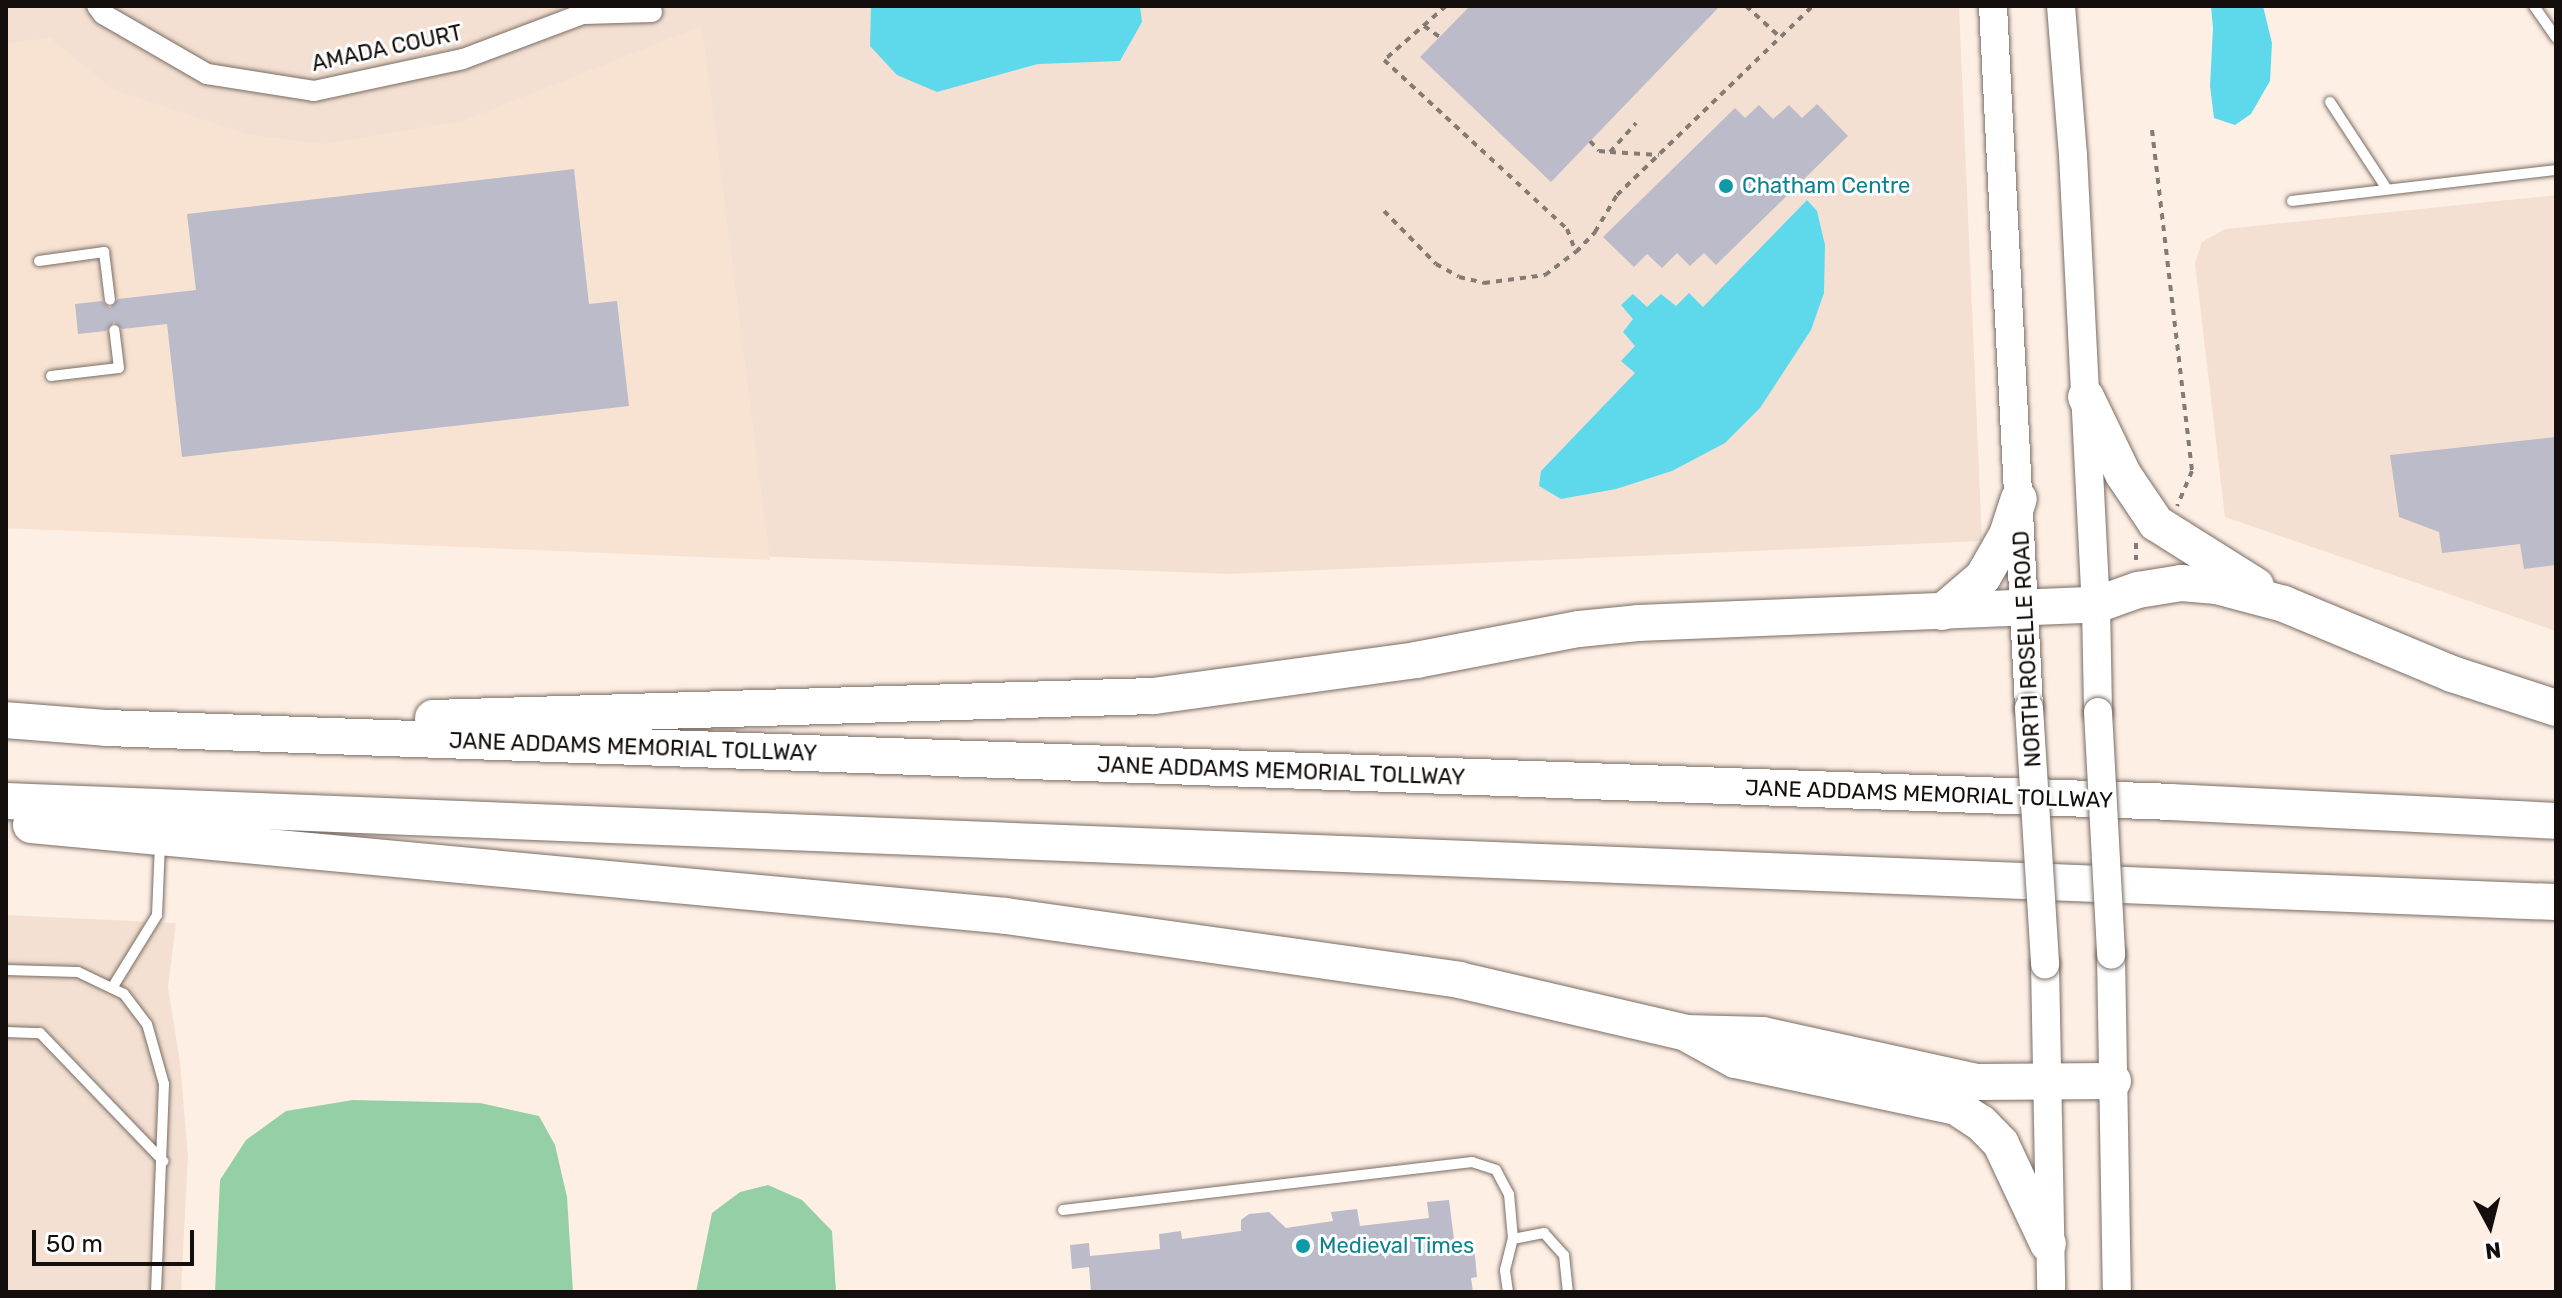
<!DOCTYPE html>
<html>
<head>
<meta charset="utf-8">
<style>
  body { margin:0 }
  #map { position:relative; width:2562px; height:1298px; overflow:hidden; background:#feefe5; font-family:Rubik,sans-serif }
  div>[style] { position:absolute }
  .commercial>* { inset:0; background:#f4e0d2 }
  .built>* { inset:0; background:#f8e3d3 }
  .green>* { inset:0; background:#95cfa6 }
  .water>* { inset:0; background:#5ed9ec }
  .building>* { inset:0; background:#bcbbca }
  .path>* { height:4px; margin-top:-2px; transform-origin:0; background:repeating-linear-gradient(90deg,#857b75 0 6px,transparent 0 12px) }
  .roads { filter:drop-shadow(0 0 2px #796d64) drop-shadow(0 0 2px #796d64) }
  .service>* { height:10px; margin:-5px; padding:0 5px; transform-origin:5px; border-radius:5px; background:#fff }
  .minor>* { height:20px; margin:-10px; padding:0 10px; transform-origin:10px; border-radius:10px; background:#fff }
  .secondary>* { height:28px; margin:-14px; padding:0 14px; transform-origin:14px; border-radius:14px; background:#fff }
  .motorway>* { height:36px; margin:-18px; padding:0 18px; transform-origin:18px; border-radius:18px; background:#fff }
  .bridges { filter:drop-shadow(0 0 2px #796d64) drop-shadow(0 0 2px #796d64) }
  .secondary-bridge>* { height:28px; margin:-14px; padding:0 14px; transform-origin:14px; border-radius:14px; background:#fff }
  .dots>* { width:22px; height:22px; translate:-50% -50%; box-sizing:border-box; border:4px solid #fff; border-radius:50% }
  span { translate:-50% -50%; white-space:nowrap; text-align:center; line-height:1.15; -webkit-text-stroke:6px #fff; paint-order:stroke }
  .street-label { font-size:22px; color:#140f0c }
  .culture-label { font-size:22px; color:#0d838f }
  .left { translate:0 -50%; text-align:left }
  .frame { position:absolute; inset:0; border:8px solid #140f0c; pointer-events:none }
  .north { position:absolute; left:2450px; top:1186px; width:80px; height:80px; -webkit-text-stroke:6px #fff; paint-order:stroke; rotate:173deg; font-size:22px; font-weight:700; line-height:32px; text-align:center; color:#140f0c }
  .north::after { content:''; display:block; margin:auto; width:28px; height:36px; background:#140f0c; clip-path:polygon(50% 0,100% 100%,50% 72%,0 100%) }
  .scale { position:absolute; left:32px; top:1230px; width:162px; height:36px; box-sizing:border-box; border:4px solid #140f0c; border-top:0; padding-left:10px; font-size:24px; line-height:28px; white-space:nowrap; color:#140f0c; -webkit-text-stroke:6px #fff; paint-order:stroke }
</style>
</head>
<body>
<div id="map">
  <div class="commercial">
    <div style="clip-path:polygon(6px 6px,1959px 6px,1982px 541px,1229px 574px,6px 528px)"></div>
    <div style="clip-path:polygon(2556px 195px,2556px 631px,2225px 517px,2195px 263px,2202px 242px,2225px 229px)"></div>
    <div style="clip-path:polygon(6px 915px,176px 923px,168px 987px,180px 1062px,188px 1157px,181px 1292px,6px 1292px)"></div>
  </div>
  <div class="built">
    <div style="clip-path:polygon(702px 26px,770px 560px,6px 528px,6px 43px,50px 38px,113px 90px,245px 134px,322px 144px,465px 120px)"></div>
  </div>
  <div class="green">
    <div style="clip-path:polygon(353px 1100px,480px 1103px,539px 1116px,555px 1145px,567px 1197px,573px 1292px,215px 1292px,220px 1180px,246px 1140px,286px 1111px)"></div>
    <div style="clip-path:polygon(768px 1185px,802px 1200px,832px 1231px,836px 1292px,696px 1292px,712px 1213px,740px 1192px)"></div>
  </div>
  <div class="water">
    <div style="clip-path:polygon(871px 6px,1140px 6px,1142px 22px,1120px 61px,1038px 64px,937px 92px,897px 75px,870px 46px)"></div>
    <div style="clip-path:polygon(2211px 6px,2263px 6px,2272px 43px,2270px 81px,2251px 114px,2235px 125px,2214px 118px,2210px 86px,2213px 28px)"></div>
    <div style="clip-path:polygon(1807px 200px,1817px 211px,1825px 245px,1824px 293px,1811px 330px,1760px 408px,1725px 443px,1672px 471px,1616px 489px,1561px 499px,1539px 486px,1541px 471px,1635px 373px,1621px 361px,1635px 346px,1623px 332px,1633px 319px,1621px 305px,1633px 294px,1647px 307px,1661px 294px,1676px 306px,1689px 293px,1703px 307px)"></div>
  </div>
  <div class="building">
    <div style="clip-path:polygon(1470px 6px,1720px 6px,1551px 182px,1420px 57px)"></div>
    <div style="clip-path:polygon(1817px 104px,1848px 136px,1716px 265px,1704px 253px,1690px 266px,1677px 253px,1662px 268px,1647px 254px,1634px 267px,1603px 237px,1735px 108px,1745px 118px,1759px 105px,1773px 119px,1789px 105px,1802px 118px)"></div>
    <div style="clip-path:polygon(574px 169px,589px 304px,617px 301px,629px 406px,182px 457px,167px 324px,122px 329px,114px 322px,106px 331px,78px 334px,75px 304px,102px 301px,110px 308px,118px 299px,196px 290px,187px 214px)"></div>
    <div style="clip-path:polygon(2556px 437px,2556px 565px,2524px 569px,2520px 544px,2442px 553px,2439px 532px,2399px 517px,2390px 455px)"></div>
    <div style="clip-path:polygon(1449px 1200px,1455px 1247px,1474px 1246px,1477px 1277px,1471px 1278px,1473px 1292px,1091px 1292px,1089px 1267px,1072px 1269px,1070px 1245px,1089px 1243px,1090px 1256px,1160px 1249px,1159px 1234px,1181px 1231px,1182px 1239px,1241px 1231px,1241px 1220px,1249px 1214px,1269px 1212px,1286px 1228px,1333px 1221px,1331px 1212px,1357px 1209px,1360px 1226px,1429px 1218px,1427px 1202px)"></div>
  </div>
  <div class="path">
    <div style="left:1446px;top:6px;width:82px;rotate:138.9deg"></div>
    <div style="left:1384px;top:60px;width:249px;rotate:42.7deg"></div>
    <div style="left:1567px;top:229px;width:25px;rotate:69deg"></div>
    <div style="left:1746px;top:6px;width:47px;rotate:42.4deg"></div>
    <div style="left:1424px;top:26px;width:19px;rotate:35deg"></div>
    <div style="left:2152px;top:130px;width:343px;rotate:83.3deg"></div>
    <div style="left:2192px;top:471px;width:38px;rotate:113deg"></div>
    <div style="left:1590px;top:141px;width:13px;rotate:48deg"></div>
    <div style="left:1599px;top:151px;width:11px;rotate:5deg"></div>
    <div style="left:1610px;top:152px;width:39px;rotate:-48deg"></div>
    <div style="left:1610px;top:152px;width:49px;rotate:3.5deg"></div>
    <div style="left:1384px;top:211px;width:74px;rotate:45.5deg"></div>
    <div style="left:1436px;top:264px;width:26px;rotate:29deg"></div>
    <div style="left:1459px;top:277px;width:26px;rotate:13deg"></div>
    <div style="left:1484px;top:283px;width:62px;rotate:-7.5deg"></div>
    <div style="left:1545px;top:275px;width:39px;rotate:-37deg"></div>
    <div style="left:1576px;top:252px;width:28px;rotate:-46deg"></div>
    <div style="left:1595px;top:232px;width:43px;rotate:-59.3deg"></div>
    <div style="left:1617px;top:195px;width:272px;rotate:-44deg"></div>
    <div style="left:2136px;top:543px;width:17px;rotate:90deg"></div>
  </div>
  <div class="roads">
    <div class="service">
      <div style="left:2534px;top:6px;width:39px;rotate:55deg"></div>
      <div style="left:2330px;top:102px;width:104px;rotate:56.8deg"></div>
      <div style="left:2292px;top:201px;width:266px;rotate:-6.7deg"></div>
      <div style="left:39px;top:261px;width:66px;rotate:-7.9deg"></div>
      <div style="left:104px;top:252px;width:48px;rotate:82.9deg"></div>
      <div style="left:51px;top:376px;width:68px;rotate:-6.7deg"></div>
      <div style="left:119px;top:368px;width:38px;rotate:-97deg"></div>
      <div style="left:6px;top:970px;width:72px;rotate:1.6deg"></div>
      <div style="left:78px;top:972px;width:51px;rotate:25.6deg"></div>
      <div style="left:124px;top:994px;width:38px;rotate:53deg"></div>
      <div style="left:147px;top:1024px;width:62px;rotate:74.2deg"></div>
      <div style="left:164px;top:1084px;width:208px;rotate:92.2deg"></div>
      <div style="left:112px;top:988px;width:86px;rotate:-58.3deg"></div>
      <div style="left:157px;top:915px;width:72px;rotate:-87.6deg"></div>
      <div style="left:6px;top:1032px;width:34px;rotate:2deg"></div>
      <div style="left:40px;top:1033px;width:178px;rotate:46.1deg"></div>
      <div style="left:1063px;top:1210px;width:412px;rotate:-6.7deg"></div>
      <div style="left:1472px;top:1162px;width:25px;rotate:18deg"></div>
      <div style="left:1496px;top:1170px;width:27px;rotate:62deg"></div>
      <div style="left:1509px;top:1194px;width:45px;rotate:84.9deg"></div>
      <div style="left:1508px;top:1292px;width:22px;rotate:-98deg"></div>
      <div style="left:1505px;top:1270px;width:32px;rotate:-76deg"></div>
      <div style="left:1513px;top:1239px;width:32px;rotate:-11deg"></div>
      <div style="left:1544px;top:1233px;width:30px;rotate:48deg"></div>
      <div style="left:1564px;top:1255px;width:37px;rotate:84deg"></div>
    </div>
    <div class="minor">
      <div style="left:97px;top:6px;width:10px;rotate:53deg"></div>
      <div style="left:103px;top:14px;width:120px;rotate:30deg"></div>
      <div style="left:207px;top:74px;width:108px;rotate:9deg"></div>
      <div style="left:314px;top:91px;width:152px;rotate:-12.1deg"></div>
      <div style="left:463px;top:59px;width:128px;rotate:-20.6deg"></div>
      <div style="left:583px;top:14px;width:69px;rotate:-1.7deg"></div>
    </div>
    <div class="secondary">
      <div style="left:1993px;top:6px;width:703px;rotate:87.06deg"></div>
      <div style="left:2061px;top:6px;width:149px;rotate:85.4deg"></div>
      <div style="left:2073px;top:155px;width:451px;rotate:87.1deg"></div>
      <div style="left:2096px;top:605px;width:107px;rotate:88.9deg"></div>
      <div style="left:2111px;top:955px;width:337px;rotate:89deg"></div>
      <div style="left:2045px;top:965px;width:327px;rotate:88.9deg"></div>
    </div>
    <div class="motorway">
      <div style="left:2086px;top:397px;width:85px;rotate:64.3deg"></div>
      <div style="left:2123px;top:474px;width:59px;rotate:56deg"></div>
      <div style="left:2156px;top:523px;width:118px;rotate:32.2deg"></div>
      <div style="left:1942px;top:612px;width:54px;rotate:-40.5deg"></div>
      <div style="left:1983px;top:577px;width:48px;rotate:-60.3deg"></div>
      <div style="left:2007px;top:535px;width:38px;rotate:-72deg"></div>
      <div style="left:433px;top:718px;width:721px;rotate:-1.75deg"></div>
      <div style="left:1154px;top:696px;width:264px;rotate:-7.8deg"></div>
      <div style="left:1416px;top:660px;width:166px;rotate:-10.8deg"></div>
      <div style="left:1579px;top:629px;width:59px;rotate:-5.8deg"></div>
      <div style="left:1638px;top:623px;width:458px;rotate:-2.3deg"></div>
      <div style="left:2096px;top:605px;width:45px;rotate:-19.7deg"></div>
      <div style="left:2138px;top:590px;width:44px;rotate:-9.2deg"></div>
      <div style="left:2181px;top:583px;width:36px;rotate:5deg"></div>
      <div style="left:2217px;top:586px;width:69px;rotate:15deg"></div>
      <div style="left:2284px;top:604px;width:182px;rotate:22.6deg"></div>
      <div style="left:2452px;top:674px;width:109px;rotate:18.1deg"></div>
      <div style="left:6px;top:720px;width:101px;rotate:4.5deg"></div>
      <div style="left:107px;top:728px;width:2064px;rotate:2.05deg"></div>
      <div style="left:2170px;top:802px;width:386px;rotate:2.8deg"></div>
      <div style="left:6px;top:801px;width:2552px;rotate:2.27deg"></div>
      <div style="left:31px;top:825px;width:979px;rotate:5.33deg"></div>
      <div style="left:1006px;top:916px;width:457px;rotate:8deg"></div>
      <div style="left:1459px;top:980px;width:233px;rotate:13.1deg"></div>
      <div style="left:1686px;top:1033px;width:77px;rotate:1.5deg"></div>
      <div style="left:1763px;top:1035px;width:218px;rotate:12.4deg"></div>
      <div style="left:1976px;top:1082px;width:137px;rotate:-0.4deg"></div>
      <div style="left:1691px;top:1036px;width:50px;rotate:28.6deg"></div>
      <div style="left:1735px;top:1060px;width:226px;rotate:12deg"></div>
      <div style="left:1956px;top:1107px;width:30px;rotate:33deg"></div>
      <div style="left:1981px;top:1123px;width:29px;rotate:46deg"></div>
      <div style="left:2001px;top:1144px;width:110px;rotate:64.8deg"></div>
    </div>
  </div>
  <div class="bridges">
    <div class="secondary-bridge">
      <div style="left:2029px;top:708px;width:257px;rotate:86.4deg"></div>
      <div style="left:2098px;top:712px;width:243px;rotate:86.9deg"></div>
    </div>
  </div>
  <div class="dots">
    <div style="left:1726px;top:186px;background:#0f9aa8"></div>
    <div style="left:1303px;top:1246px;background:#0f9aa8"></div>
  </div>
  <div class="street-label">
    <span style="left:387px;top:48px;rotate:-12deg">AMADA COURT</span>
    <span style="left:2027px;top:649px;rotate:-93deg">NORTH ROSELLE ROAD</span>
    <span style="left:633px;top:747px;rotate:2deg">JANE ADDAMS MEMORIAL TOLLWAY</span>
    <span style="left:1281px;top:771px;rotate:2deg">JANE ADDAMS MEMORIAL TOLLWAY</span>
    <span style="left:1929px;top:794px;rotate:2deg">JANE ADDAMS MEMORIAL TOLLWAY</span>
  </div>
  <div class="culture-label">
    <span class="left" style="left:1742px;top:186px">Chatham Centre</span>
    <span class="left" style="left:1319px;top:1246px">Medieval Times</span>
  </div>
  <div class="frame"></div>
  <div class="north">N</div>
  <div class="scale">50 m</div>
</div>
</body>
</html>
